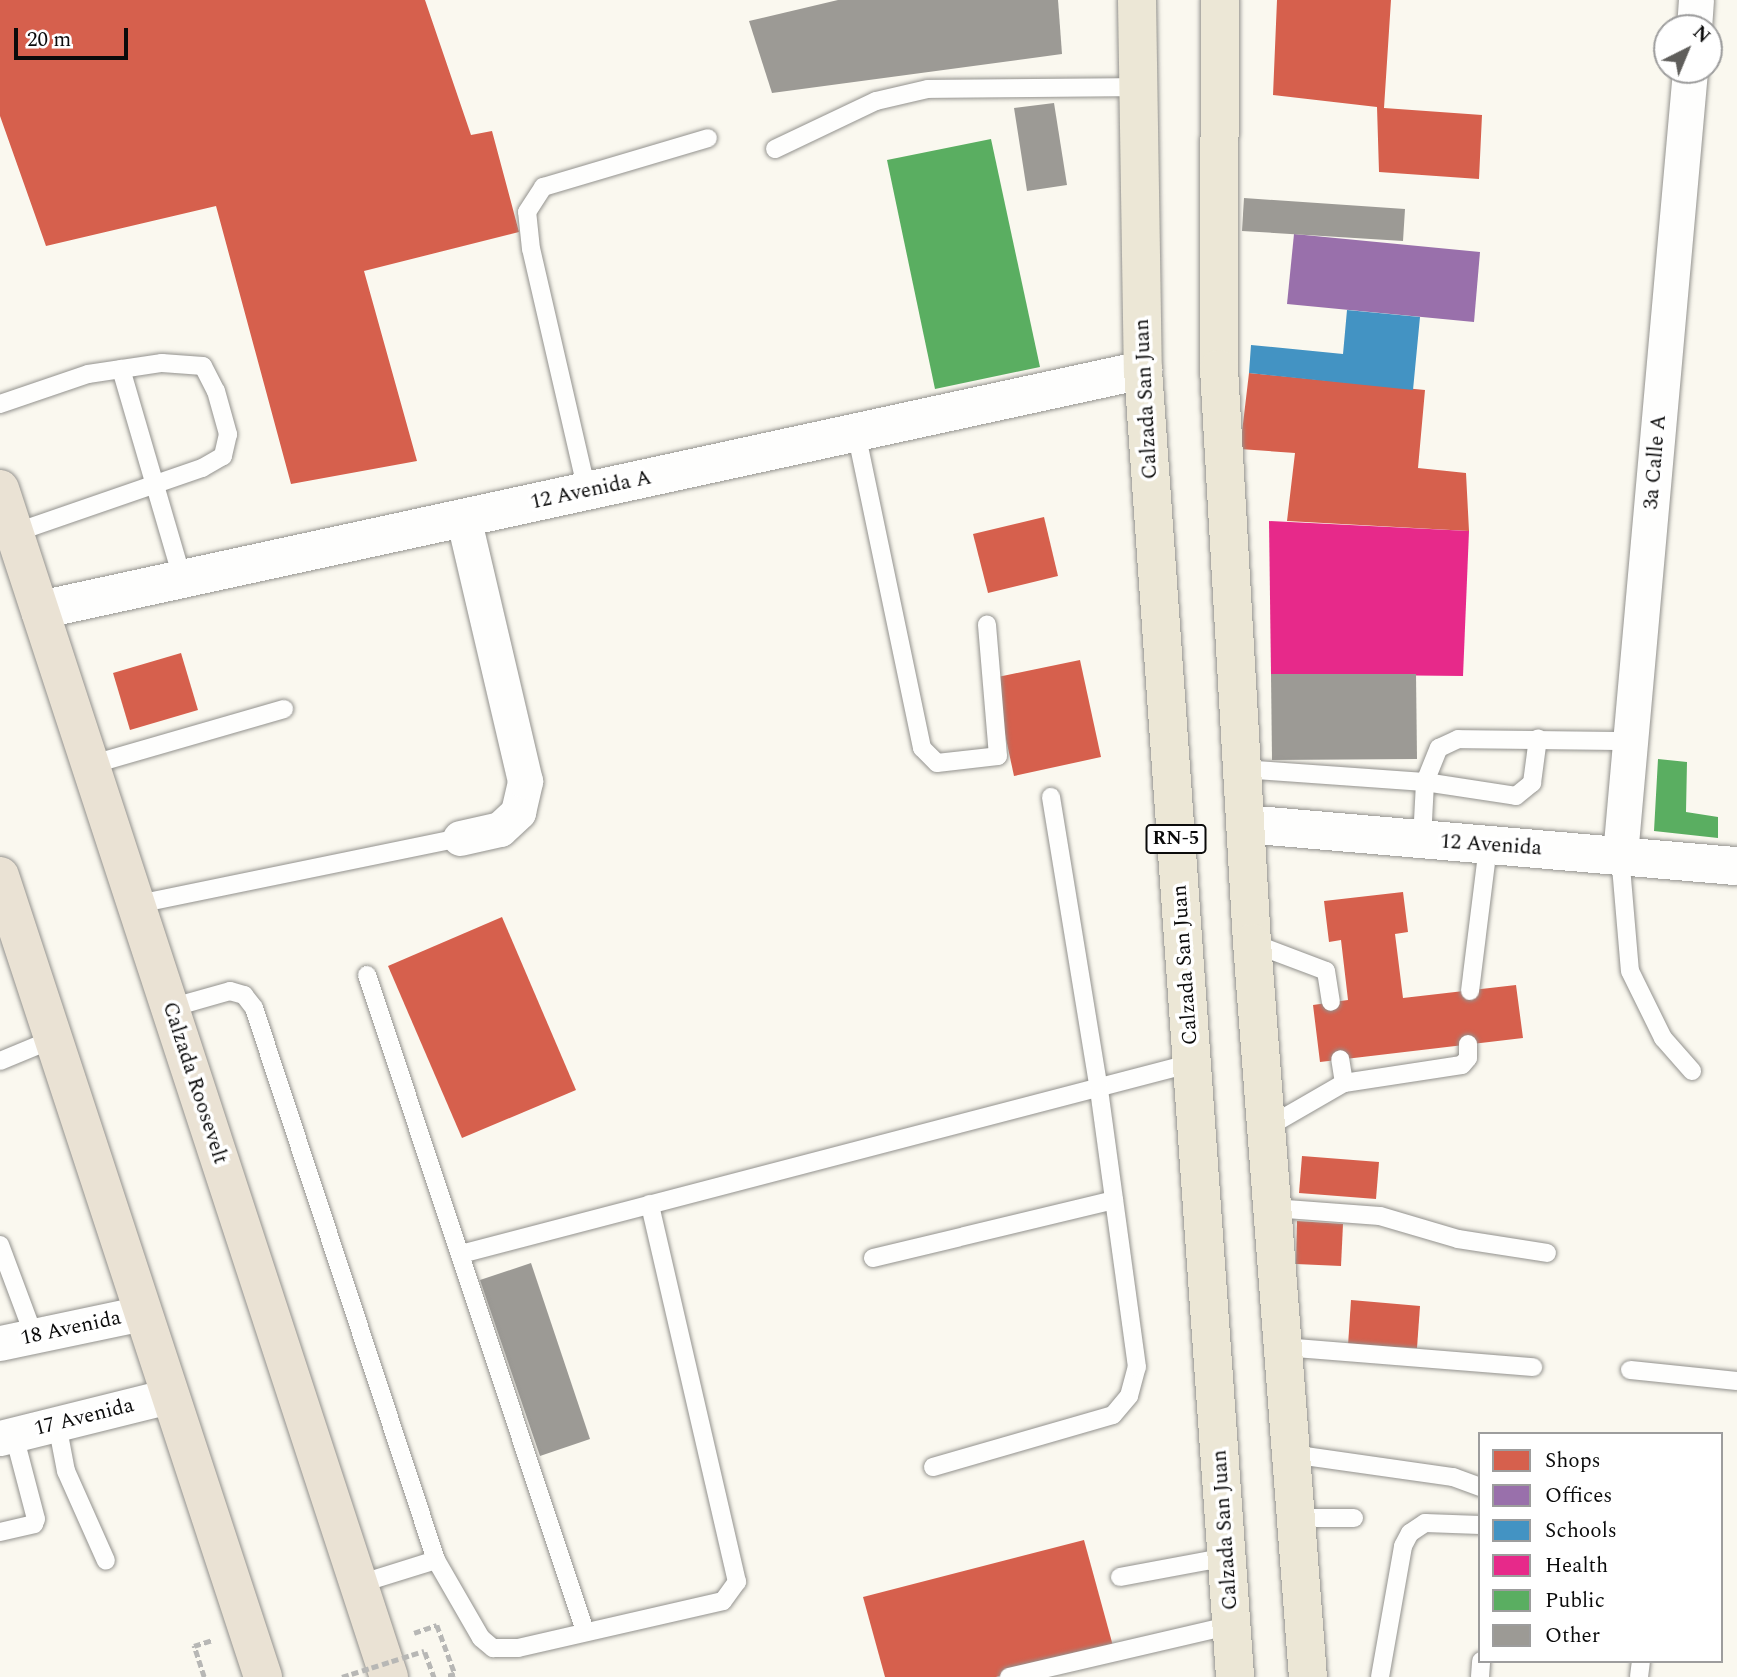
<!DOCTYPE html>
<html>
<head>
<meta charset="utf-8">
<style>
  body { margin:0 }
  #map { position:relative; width:1737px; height:1677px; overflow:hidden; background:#faf8ef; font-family:Spectral,serif }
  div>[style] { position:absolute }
  .shops>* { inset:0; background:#d6604d }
  .offices>* { inset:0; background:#9970ab }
  .schools>* { inset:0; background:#4393c3 }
  .health>* { inset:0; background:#e7298a }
  .public>* { inset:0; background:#5aae61 }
  .building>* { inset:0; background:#9c9a95 }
  .path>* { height:4.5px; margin-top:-2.25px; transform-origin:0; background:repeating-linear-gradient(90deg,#b7b7b5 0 7px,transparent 0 10.5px) }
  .roads { filter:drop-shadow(0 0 2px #93928e) drop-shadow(0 0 2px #93928e) }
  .service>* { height:18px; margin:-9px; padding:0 9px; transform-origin:9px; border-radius:9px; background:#fefefd }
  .minor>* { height:35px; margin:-17.5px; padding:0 17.5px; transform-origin:17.5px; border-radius:17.5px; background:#fefefd }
  .tertiary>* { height:38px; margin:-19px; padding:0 19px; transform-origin:19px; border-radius:19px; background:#fefefd }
  .primary>* { height:38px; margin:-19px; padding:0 19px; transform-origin:19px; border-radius:19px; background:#ece7d6 }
  .trunk>* { height:38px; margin:-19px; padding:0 19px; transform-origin:19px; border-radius:19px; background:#eae2d4 }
  .path-bridge>* { height:4.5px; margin-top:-2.25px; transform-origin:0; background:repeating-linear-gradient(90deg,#b7b7b5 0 7px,transparent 0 10.5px) }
  span { translate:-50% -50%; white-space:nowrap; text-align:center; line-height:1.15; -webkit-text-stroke:7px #fff; paint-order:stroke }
  .shield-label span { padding:2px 5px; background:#fff; border:2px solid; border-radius:5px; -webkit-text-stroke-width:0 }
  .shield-label { font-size:19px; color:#0b0b0b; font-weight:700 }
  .street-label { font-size:21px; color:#0b0b0b }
  .legend { position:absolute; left:1478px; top:1432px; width:245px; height:231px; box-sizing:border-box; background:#fff; border:2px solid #9d9d9d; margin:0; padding:9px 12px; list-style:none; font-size:21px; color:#0b0b0b }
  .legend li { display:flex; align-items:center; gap:14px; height:35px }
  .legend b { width:35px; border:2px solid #9d9d9d }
  .north { position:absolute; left:1653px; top:14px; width:70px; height:70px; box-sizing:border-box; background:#fff; border:2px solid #9d9d9d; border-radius:50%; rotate:43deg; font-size:19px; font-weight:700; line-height:28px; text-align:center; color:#0b0b0b }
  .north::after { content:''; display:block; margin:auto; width:24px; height:32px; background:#5f5e5b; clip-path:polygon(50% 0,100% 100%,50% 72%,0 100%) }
  .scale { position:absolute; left:14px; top:28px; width:114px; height:32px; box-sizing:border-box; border:4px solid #0b0b0b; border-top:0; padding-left:9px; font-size:21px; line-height:24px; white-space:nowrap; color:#0b0b0b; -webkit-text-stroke:5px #fff; paint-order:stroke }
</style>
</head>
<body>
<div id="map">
  <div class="shops">
    <div style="clip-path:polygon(0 0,425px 0,471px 135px,492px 131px,519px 232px,364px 271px,417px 461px,291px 484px,216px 206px,46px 246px,0 116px)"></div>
    <div style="clip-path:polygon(1277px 0,1391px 0,1384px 108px,1482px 115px,1479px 179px,1379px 172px,1377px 107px,1273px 95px)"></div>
    <div style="clip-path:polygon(1249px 373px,1425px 390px,1418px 468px,1466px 473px,1469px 531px,1287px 521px,1295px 453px,1240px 449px)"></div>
    <div style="clip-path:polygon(1044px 517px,1058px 576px,988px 593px,973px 534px)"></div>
    <div style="clip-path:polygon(181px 653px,198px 710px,130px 730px,113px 673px)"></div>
    <div style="clip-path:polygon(1080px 660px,1101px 757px,1014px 776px,993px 678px)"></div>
    <div style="clip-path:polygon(1403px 892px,1408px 932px,1395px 934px,1403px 998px,1516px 985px,1523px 1038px,1320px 1062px,1313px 1005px,1348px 1000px,1341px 940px,1329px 942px,1324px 901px)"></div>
    <div style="clip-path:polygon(502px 917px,576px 1090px,462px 1138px,388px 966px)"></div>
    <div style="clip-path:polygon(1302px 1156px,1379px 1162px,1376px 1199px,1299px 1193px)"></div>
    <div style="clip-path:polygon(1297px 1221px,1343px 1224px,1341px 1266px,1296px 1264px)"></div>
    <div style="clip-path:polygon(1351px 1300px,1420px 1306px,1417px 1348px,1348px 1346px)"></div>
    <div style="clip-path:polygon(1084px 1540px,1113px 1646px,996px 1677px,885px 1677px,863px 1597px)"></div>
  </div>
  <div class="offices">
    <div style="clip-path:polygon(1294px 234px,1480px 252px,1474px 322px,1287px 304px)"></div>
  </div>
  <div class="schools">
    <div style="clip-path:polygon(1347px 310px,1420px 317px,1413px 390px,1249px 373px,1251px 345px,1343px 354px)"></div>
  </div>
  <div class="health">
    <div style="clip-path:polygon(1269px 521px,1469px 531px,1463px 676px,1271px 674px)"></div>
  </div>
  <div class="public">
    <div style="clip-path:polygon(991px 139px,1040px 367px,935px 389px,887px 160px)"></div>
    <div style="clip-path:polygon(1658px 759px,1687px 762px,1686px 812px,1718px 817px,1718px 838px,1654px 831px)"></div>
  </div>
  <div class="building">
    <div style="clip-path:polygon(838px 0,1058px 0,1062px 54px,772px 93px,749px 21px)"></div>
    <div style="clip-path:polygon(1054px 103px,1067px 185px,1027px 191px,1014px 108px)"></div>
    <div style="clip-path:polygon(1244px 198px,1405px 209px,1403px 241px,1242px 231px)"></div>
    <div style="clip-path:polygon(1271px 674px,1416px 674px,1417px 759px,1272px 760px)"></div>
    <div style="clip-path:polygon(531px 1263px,590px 1439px,540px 1456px,480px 1280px)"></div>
  </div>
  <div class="path">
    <div style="left:414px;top:1633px;width:24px;rotate:-19deg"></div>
    <div style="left:437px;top:1625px;width:52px;rotate:69.8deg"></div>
    <div style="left:455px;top:1674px;width:9px;rotate:162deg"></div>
    <div style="left:425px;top:1652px;width:27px;rotate:70deg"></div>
    <div style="left:204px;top:1677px;width:33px;rotate:-108deg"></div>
    <div style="left:194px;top:1646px;width:19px;rotate:-18deg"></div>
  </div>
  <div class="roads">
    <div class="service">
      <div style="left:775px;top:149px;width:112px;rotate:-25.4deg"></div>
      <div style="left:876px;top:101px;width:53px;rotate:-13deg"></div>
      <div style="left:928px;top:89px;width:209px;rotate:-0.5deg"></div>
      <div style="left:121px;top:369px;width:221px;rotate:73.7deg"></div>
      <div style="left:0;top:404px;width:93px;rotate:-18.8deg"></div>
      <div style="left:88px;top:374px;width:75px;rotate:-8.5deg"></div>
      <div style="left:162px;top:363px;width:41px;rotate:4.2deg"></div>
      <div style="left:203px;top:366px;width:28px;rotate:63deg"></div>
      <div style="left:216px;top:391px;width:45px;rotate:74.4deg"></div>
      <div style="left:228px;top:434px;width:23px;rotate:103deg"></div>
      <div style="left:223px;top:456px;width:24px;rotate:150deg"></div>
      <div style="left:202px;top:468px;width:199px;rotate:160.9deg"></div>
      <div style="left:856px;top:432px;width:323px;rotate:78.2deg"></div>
      <div style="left:922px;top:748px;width:21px;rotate:45deg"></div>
      <div style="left:937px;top:763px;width:61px;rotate:-6.5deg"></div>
      <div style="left:998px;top:756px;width:132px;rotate:-94.8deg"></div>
      <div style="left:587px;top:491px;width:248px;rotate:-103deg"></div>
      <div style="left:531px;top:249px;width:37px;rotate:-96deg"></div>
      <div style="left:527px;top:212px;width:30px;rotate:-57deg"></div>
      <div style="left:543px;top:187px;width:172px;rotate:-16.5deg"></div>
      <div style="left:90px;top:765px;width:202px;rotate:-16.1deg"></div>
      <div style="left:1242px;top:769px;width:183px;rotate:4.1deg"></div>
      <div style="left:1425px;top:782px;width:92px;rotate:8.7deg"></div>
      <div style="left:1516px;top:796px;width:21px;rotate:-39deg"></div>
      <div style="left:1532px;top:783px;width:45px;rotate:-82.4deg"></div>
      <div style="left:1422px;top:840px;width:58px;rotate:-87deg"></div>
      <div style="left:1425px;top:782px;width:37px;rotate:-68deg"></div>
      <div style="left:1439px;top:748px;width:21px;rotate:-25deg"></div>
      <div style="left:1458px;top:739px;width:172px;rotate:0.7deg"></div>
      <div style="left:1620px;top:855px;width:116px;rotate:85.1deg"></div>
      <div style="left:1630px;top:971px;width:75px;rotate:63.8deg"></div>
      <div style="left:1663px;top:1038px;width:44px;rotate:48.7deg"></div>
      <div style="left:138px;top:904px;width:329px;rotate:-11.6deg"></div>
      <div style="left:1252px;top:943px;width:79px;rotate:20.7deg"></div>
      <div style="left:1326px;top:971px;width:31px;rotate:81deg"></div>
      <div style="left:367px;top:975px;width:691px;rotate:71.62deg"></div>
      <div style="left:1470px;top:991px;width:146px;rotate:-82.9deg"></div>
      <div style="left:170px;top:1008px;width:62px;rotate:-15.8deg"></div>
      <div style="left:230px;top:991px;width:15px;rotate:16deg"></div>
      <div style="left:244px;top:995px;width:16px;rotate:52deg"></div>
      <div style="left:254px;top:1008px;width:581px;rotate:71.75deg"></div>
      <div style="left:436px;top:1560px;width:90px;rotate:60deg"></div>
      <div style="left:481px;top:1638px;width:16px;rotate:40deg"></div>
      <div style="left:493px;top:1648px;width:25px"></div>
      <div style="left:518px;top:1648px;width:210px;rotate:-12.9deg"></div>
      <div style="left:723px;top:1601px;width:24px;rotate:-54deg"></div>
      <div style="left:737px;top:1582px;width:388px;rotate:-103deg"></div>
      <div style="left:0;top:1061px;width:57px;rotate:-22.5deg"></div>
      <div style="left:1344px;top:1083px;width:119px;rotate:-8.7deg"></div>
      <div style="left:1462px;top:1065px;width:9px;rotate:-49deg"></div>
      <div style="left:1468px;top:1058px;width:14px;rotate:-90deg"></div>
      <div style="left:1266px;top:1128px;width:90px;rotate:-30deg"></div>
      <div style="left:1344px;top:1083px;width:24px;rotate:-99deg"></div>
      <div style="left:1273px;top:1208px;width:107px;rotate:4.3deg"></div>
      <div style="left:1380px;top:1216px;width:81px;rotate:16.4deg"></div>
      <div style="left:1458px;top:1239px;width:90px;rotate:8.9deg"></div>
      <div style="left:0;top:1245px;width:97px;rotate:69.5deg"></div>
      <div style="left:461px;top:1254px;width:756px;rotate:-14.64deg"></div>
      <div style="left:873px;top:1258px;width:248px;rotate:-13.5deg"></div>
      <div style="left:1283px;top:1347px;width:251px;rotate:4.6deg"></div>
      <div style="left:1630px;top:1370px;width:108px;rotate:5.9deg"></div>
      <div style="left:57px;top:1424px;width:48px;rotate:79.2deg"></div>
      <div style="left:66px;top:1471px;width:98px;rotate:66deg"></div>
      <div style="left:1291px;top:1454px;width:164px;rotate:8.1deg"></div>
      <div style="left:1453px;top:1477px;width:29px;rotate:20deg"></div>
      <div style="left:933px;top:1467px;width:187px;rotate:-16.1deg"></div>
      <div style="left:1113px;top:1415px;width:25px;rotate:-50deg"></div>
      <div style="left:1129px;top:1396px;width:30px;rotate:-75deg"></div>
      <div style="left:1137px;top:1367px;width:286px;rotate:-97.8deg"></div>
      <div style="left:1098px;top:1084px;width:291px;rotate:-99.3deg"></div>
      <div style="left:1296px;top:1518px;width:58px"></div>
      <div style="left:0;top:1532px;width:35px;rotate:-13deg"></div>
      <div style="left:34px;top:1524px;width:5px;rotate:-68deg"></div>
      <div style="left:36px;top:1519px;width:87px;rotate:-104.7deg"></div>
      <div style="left:1120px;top:1577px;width:109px;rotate:-10.6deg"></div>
      <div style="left:359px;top:1584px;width:81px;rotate:-17.3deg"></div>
      <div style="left:1009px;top:1677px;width:229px;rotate:-13.1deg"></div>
      <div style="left:1380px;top:1677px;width:133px;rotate:-80deg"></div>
      <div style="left:1403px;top:1546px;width:15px;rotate:-62deg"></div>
      <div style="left:1410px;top:1533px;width:18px;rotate:-34deg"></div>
      <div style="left:1425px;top:1523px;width:55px;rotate:2.1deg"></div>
      <div style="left:1480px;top:1677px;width:16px;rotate:-86deg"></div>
      <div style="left:1639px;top:1677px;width:16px;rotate:-83deg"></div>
    </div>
    <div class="minor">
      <div style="left:1694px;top:28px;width:28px;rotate:-86deg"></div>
      <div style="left:460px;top:838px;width:41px;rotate:-12.7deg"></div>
      <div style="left:500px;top:829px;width:25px;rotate:-43deg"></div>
      <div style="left:518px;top:812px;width:32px;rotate:-77deg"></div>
      <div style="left:525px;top:781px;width:271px;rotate:-103.2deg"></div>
      <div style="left:1620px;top:855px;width:788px;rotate:-84.9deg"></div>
      <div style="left:0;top:1343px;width:145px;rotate:-11.9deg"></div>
      <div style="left:0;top:1438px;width:174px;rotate:-14deg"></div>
    </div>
    <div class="tertiary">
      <div style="left:40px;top:610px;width:1129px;rotate:-12.28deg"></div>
      <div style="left:1245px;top:824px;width:494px;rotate:4.9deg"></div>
    </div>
    <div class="primary">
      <div style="left:1137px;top:0;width:370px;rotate:89.1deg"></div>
      <div style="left:1143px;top:370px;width:1310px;rotate:85.97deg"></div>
      <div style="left:1220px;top:0;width:369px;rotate:90.2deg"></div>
      <div style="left:1219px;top:369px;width:575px;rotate:86.71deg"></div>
      <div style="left:1252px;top:943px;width:736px;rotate:85.64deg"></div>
    </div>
    <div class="trunk">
      <div style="left:0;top:489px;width:1250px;rotate:71.87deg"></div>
      <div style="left:0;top:876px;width:843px;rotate:71.82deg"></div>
    </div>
  </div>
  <div class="path-bridge">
    <div style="left:342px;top:1677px;width:86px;rotate:-17.6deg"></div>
  </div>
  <div class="shield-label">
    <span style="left:1176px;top:839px">RN-5</span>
  </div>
  <div class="street-label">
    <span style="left:1146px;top:399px;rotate:-93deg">Calzada San Juan</span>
    <span style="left:1655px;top:462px;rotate:-85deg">3a Calle A</span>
    <span style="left:591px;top:490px;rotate:-12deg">12 Avenida A</span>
    <span style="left:1491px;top:845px;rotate:4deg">12 Avenida</span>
    <span style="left:1185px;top:965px;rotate:-94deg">Calzada San Juan</span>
    <span style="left:195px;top:1083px;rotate:72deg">Calzada Roosevelt</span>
    <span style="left:71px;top:1328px;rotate:-12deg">18 Avenida</span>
    <span style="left:84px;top:1417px;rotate:-14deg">17 Avenida</span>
    <span style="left:1225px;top:1530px;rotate:-94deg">Calzada San Juan</span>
  </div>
  <ul class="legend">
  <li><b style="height:19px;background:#d6604d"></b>Shops</li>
  <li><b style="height:19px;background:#9970ab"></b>Offices</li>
  <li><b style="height:19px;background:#4393c3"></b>Schools</li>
  <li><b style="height:19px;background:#e7298a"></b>Health</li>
  <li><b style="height:19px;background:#5aae61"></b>Public</li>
  <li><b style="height:19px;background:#9c9a95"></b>Other</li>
  </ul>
  <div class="north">N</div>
  <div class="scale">20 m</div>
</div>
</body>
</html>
